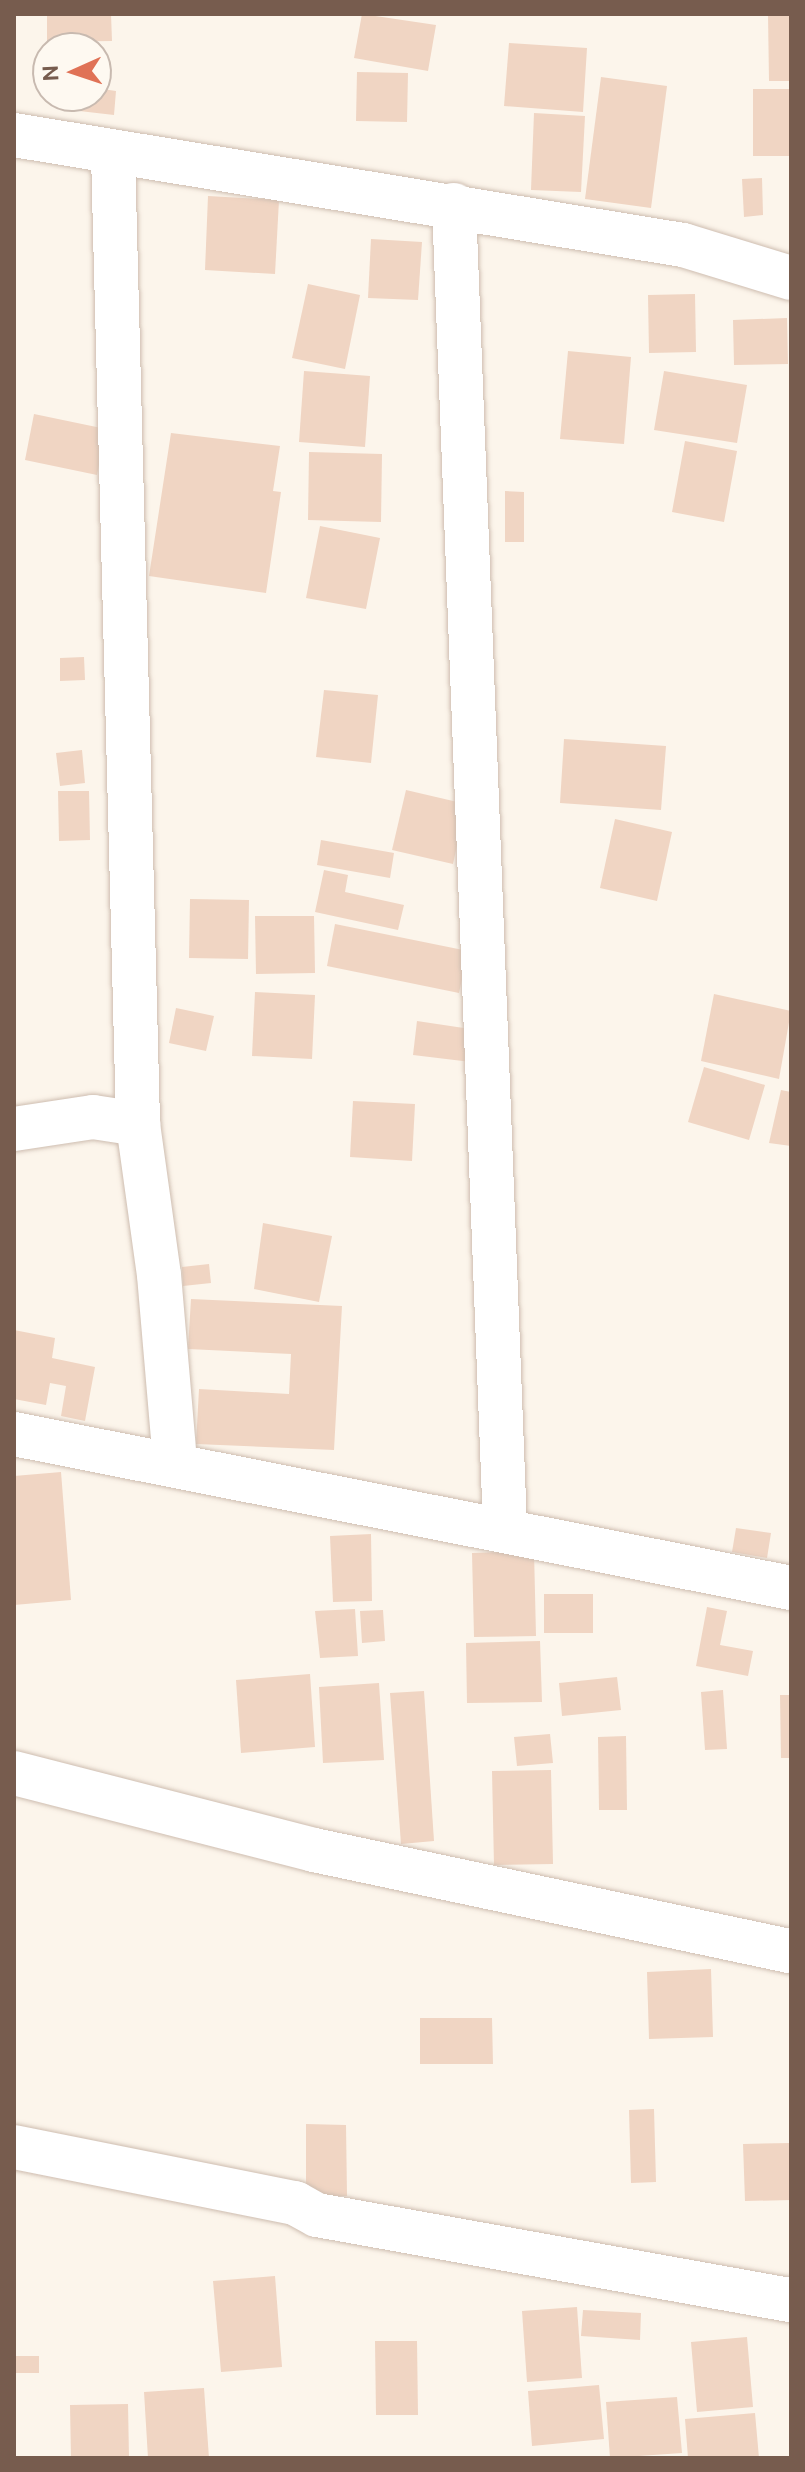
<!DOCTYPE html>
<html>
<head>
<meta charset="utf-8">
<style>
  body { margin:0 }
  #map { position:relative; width:805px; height:2472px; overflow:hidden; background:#fcf5eb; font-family:Ubuntu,sans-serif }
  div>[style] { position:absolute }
  .building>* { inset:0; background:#f0d5c3 }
  .roads { filter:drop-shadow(0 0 2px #cebdb0) drop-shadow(0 0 2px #cebdb0) }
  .minor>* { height:44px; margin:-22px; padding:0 22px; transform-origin:22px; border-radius:22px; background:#fff }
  span { translate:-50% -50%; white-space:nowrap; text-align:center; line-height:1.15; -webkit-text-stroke:6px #fef9f1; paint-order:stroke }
  .frame { position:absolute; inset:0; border:16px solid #775c4e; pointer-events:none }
  .north { position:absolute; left:32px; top:32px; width:80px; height:80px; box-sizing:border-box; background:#fef9f1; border:2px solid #c8bab0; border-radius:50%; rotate:267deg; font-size:22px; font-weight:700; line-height:32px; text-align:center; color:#775c4e }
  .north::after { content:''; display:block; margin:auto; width:28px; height:36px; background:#e07256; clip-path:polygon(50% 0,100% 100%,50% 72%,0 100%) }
</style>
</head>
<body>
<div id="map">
  <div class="building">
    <div style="clip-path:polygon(47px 14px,111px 14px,112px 41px,47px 42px)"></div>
    <div style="clip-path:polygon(362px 14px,436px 25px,428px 71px,354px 58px)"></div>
    <div style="clip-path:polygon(768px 14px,791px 14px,791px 81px,769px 81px)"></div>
    <div style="clip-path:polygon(509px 43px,587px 48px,583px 112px,504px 106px)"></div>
    <div style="clip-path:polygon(357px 72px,408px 73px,407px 122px,356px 121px)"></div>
    <div style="clip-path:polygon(601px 77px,667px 86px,651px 208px,585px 199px)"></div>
    <div style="clip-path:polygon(96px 88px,116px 91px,114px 115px,62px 109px,64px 96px,96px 96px)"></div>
    <div style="clip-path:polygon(753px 89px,791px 89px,791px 156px,753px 156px)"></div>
    <div style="clip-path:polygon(534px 113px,585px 116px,581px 192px,531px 190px)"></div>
    <div style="clip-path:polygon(762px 178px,763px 215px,744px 217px,742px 179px)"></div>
    <div style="clip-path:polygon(208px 196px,279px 200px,275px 274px,205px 270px)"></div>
    <div style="clip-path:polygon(371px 239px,422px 242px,418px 300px,368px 298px)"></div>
    <div style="clip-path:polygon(308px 284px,360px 295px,345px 369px,292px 358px)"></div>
    <div style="clip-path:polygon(695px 294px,696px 352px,649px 353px,648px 295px)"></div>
    <div style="clip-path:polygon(787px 318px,788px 364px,734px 365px,733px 320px)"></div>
    <div style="clip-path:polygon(568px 351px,631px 357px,624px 444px,560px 439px)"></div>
    <div style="clip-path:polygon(304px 371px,370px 376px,365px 447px,299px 442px)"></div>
    <div style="clip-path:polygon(664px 371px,747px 385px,737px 443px,654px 430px)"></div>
    <div style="clip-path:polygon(34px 414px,106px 429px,97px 475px,25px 460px)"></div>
    <div style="clip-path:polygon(171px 433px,280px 446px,273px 491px,281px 492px,266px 593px,149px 576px)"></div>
    <div style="clip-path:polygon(685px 441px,737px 451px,724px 522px,672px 512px)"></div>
    <div style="clip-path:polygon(309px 452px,382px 454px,381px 522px,308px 520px)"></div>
    <div style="clip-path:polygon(505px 491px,524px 492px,524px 542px,505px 542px)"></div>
    <div style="clip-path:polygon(320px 526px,380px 538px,366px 609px,306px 598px)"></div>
    <div style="clip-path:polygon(84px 657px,85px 680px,60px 681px,60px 658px)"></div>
    <div style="clip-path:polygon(324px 690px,378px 695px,371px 763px,316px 757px)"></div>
    <div style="clip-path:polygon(564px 739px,666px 746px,661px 810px,560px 803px)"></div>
    <div style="clip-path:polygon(82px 750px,85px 783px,60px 786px,56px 753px)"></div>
    <div style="clip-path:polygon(406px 790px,466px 804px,453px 864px,392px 850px)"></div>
    <div style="clip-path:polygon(58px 791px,89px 791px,90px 840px,59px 841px)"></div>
    <div style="clip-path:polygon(615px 819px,672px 832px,657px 901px,600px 888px)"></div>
    <div style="clip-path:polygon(321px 840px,394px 853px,390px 878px,317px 865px)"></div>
    <div style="clip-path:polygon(324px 870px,348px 875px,345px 892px,404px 905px,398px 930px,315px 912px)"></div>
    <div style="clip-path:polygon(190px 899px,249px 900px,248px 959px,189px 958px)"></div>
    <div style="clip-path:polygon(255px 916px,314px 916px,315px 973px,256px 974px)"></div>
    <div style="clip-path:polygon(335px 924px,468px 951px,459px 993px,327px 966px)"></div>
    <div style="clip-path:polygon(255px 992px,315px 995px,312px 1059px,252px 1056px)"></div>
    <div style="clip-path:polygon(714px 994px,791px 1011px,779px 1079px,701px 1061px)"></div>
    <div style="clip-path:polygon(176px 1008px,214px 1016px,206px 1051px,169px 1043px)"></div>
    <div style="clip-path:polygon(417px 1021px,477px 1030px,471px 1062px,413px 1055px)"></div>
    <div style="clip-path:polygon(704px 1067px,765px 1085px,749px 1140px,688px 1122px)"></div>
    <div style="clip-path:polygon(781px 1090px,791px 1092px,791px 1146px,769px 1143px)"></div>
    <div style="clip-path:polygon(353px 1101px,415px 1104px,412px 1161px,350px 1157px)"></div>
    <div style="clip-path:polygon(263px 1223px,332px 1236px,319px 1302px,254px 1289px)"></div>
    <div style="clip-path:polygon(209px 1264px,211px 1283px,183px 1286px,182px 1267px)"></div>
    <div style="clip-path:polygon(191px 1299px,342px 1306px,334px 1450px,196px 1444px,199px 1389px,289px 1394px,291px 1354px,188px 1349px)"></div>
    <div style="clip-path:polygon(14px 1330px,55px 1338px,52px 1358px,95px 1367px,85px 1421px,61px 1416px,66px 1386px,50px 1383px,46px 1405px,14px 1399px)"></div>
    <div style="clip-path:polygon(61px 1472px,71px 1600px,14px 1605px,14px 1476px)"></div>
    <div style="clip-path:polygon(736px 1528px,771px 1533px,767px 1558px,732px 1552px)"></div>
    <div style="clip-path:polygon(371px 1534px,372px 1601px,333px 1602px,330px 1536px)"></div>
    <div style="clip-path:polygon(534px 1551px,536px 1636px,474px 1637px,472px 1553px)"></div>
    <div style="clip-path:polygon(544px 1594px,593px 1594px,593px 1633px,544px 1633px)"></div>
    <div style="clip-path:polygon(707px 1607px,727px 1611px,720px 1645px,753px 1651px,748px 1676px,696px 1666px)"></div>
    <div style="clip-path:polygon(355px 1609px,358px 1656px,320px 1658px,315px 1611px)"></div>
    <div style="clip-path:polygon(383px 1610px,385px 1641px,362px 1643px,360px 1611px)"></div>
    <div style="clip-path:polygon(540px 1641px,542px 1702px,467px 1703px,466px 1643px)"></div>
    <div style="clip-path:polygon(310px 1674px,315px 1747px,241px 1753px,236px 1680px)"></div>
    <div style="clip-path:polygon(617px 1677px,621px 1710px,562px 1716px,559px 1683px)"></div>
    <div style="clip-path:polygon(379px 1683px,384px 1760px,323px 1763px,319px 1687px)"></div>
    <div style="clip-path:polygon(723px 1690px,727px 1749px,705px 1750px,701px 1692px)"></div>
    <div style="clip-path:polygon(424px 1691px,434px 1841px,401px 1844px,390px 1693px)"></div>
    <div style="clip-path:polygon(780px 1695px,791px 1695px,791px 1758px,781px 1758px)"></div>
    <div style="clip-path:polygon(550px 1734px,553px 1763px,517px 1766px,514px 1737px)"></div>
    <div style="clip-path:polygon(626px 1736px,627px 1810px,599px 1810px,598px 1737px)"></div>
    <div style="clip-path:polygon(551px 1770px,553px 1864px,494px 1865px,492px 1771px)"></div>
    <div style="clip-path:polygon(711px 1969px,713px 2037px,649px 2039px,647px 1972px)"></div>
    <div style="clip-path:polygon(420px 2018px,492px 2018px,493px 2064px,420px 2064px)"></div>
    <div style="clip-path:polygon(654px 2109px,656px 2182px,631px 2183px,629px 2110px)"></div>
    <div style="clip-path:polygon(306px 2124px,346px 2125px,347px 2196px,306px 2196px)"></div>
    <div style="clip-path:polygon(791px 2143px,791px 2200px,745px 2201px,743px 2144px)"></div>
    <div style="clip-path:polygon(275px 2276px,282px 2367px,221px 2372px,213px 2281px)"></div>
    <div style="clip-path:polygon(577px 2307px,582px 2378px,527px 2382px,522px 2311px)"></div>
    <div style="clip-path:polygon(583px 2310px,641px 2313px,640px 2340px,581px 2336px)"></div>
    <div style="clip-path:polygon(747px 2337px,753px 2407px,697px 2412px,691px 2342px)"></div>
    <div style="clip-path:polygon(375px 2341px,417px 2341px,418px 2415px,376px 2415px)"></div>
    <div style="clip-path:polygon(14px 2356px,39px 2356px,39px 2373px,14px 2373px)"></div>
    <div style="clip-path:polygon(599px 2385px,604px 2439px,532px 2446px,528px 2391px)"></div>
    <div style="clip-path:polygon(204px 2388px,209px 2458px,148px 2458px,144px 2392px)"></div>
    <div style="clip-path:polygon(677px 2397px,682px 2453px,610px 2458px,606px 2402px)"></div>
    <div style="clip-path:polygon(128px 2404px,129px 2458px,71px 2458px,70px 2405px)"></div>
    <div style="clip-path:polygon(755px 2413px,759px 2458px,688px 2458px,685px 2419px)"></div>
  </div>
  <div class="roads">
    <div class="minor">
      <div style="left:14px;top:135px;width:678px;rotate:9.34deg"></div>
      <div style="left:683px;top:245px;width:113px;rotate:17deg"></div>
      <div style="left:113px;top:154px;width:970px;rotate:88.52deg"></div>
      <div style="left:454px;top:205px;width:1325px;rotate:87.79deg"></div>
      <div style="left:14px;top:1129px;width:80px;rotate:-8.6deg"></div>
      <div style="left:93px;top:1117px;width:46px;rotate:8.8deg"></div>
      <div style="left:138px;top:1124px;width:152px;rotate:82.1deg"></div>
      <div style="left:159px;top:1275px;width:189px;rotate:85.1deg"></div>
      <div style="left:14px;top:1434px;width:792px;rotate:11.21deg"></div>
      <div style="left:14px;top:1773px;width:310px;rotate:14.4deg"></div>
      <div style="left:314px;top:1850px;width:488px;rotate:12deg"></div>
      <div style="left:14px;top:2147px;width:287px;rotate:11.3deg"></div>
      <div style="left:295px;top:2203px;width:25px;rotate:29deg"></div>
      <div style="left:317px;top:2215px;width:482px;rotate:10.2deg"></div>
    </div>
  </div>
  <div class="frame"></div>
  <div class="north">N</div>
</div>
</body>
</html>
